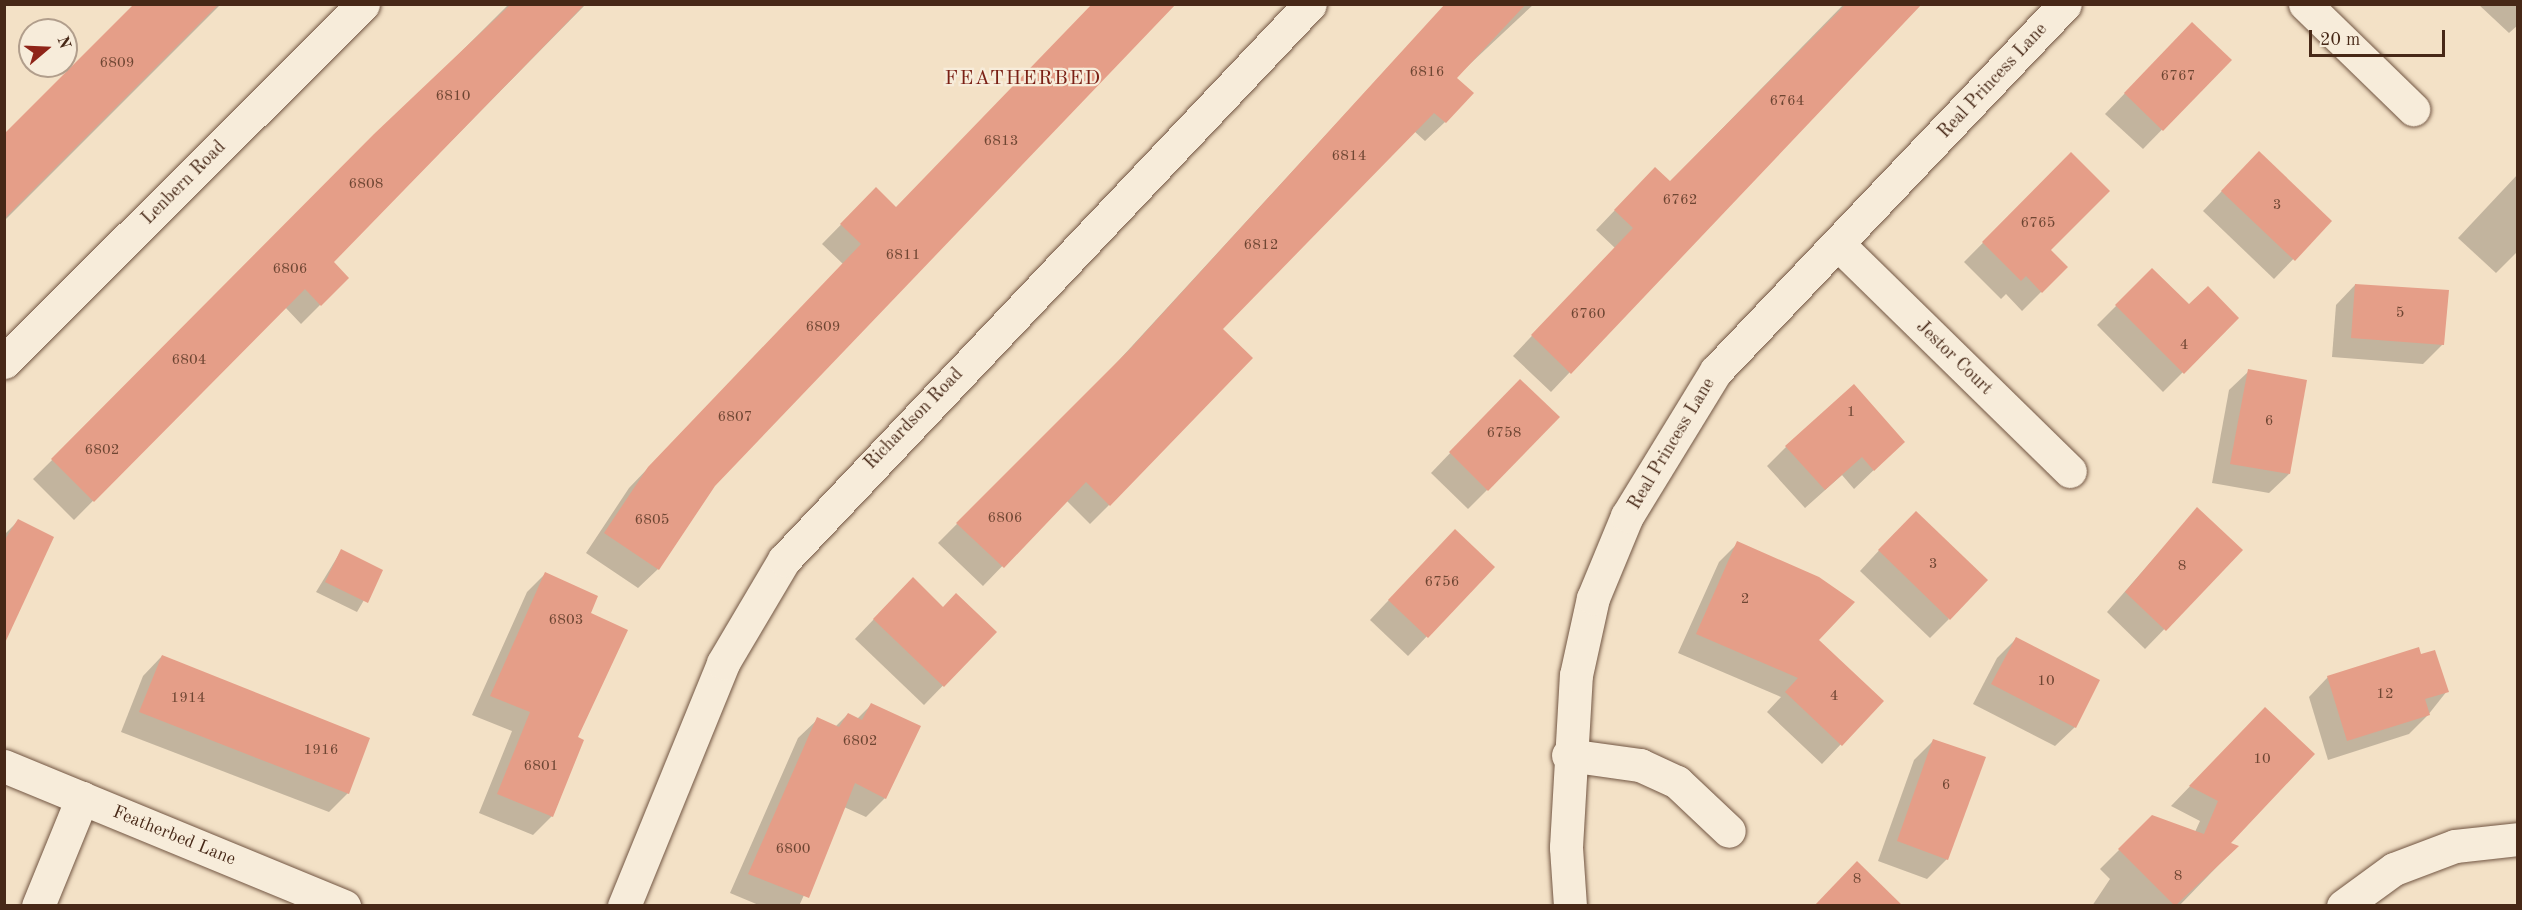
<!DOCTYPE html>
<html>
<head>
<meta charset="utf-8">
<style>
  body { margin:0 }
  #map { position:relative; width:2522px; height:910px; overflow:hidden; background:#f3e1c6; font-family:"Old Standard TT",serif }
  div>[style] { position:absolute }
  .shadow>* { inset:0; background:#0003 }
  .building>* { inset:0; background:#e59e88 }
  .roads { filter:drop-shadow(0 0 2px #725643) drop-shadow(0 0 2px #725643) }
  .minor>* { height:33px; margin:-16.5px; padding:0 16.5px; transform-origin:16.5px; border-radius:16.5px; background:#f7ecda }
  .tertiary>* { height:33px; margin:-16.5px; padding:0 16.5px; transform-origin:16.5px; border-radius:16.5px; background:#f7ecda }
  span { translate:-50% -50%; white-space:nowrap; text-align:center; line-height:1.15; -webkit-text-stroke:4.5px #f7ecda; paint-order:stroke }
  .number-label { font-size:15px; color:#6e4633 }
  .number-label span { -webkit-text-stroke-width:0 }
  .street-label { font-size:18px; color:#472817 }
  .neighbourhood-label { font-size:20px; color:#7a1f14; letter-spacing:1.5px }
  .frame { position:absolute; inset:0; border:6px solid #472817; pointer-events:none }
  .north { position:absolute; left:18px; top:18px; width:60px; height:60px; box-sizing:border-box; background:#f7ecda; border:2px solid #b19e8c; border-radius:50%; rotate:71deg; font-size:16px; font-weight:700; line-height:24px; text-align:center; color:#472817 }
  .north::after { content:''; display:block; margin:auto; width:21px; height:27px; background:#8f2418; clip-path:polygon(50% 0,100% 100%,50% 72%,0 100%) }
  .scale { position:absolute; left:2309px; top:30px; width:136px; height:27px; box-sizing:border-box; border:3px solid #472817; border-top:0; padding-left:8px; font-size:18px; line-height:21px; white-space:nowrap; color:#472817; -webkit-text-stroke:4px #f7ecda; paint-order:stroke }
</style>
</head>
<body>
<div id="map">
  <div class="shadow">
    <div style="clip-path:polygon(139px 4px,221px 4px,4px 221px,4px 138px)"></div>
    <div style="clip-path:polygon(509px 4px,586px 4px,332px 262px,347px 278px,301px 324px,285px 307px,74px 520px,33px 479px)"></div>
    <div style="clip-path:polygon(1453px 4px,1534px 4px,1455px 78px,1472px 93px,1445px 122px,1425px 141px,1414px 131px,1221px 330px,1109px 505px,1090px 524px,1066px 500px,983px 586px,938px 543px,1110px 370px,1413px 40px)"></div>
    <div style="clip-path:polygon(1844px 4px,1919px 4px,1551px 392px,1513px 356px,1615px 248px,1596px 230px,1636px 188px,1669px 183px)"></div>
    <div style="clip-path:polygon(2478px 4px,2518px 4px,2518px 25px,2509px 33px)"></div>
    <div style="clip-path:polygon(2173px 43px,2230px 60px,2143px 149px,2105px 114px)"></div>
    <div style="clip-path:polygon(2071px 154px,2049px 250px,2066px 267px,2022px 311px,2006px 294px,2001px 299px,1964px 262px)"></div>
    <div style="clip-path:polygon(2240px 172px,2330px 221px,2274px 279px,2203px 211px)"></div>
    <div style="clip-path:polygon(2518px 174px,2518px 251px,2496px 273px,2458px 238px)"></div>
    <div style="clip-path:polygon(876px 189px,896px 209px,658px 569px,638px 588px,586px 553px,629px 488px,843px 264px,822px 244px)"></div>
    <div style="clip-path:polygon(2152px 270px,2189px 306px,2237px 318px,2163px 392px,2097px 325px)"></div>
    <div style="clip-path:polygon(2355px 285px,2443px 344px,2423px 364px,2332px 357px,2336px 305px)"></div>
    <div style="clip-path:polygon(2249px 371px,2289px 474px,2269px 493px,2212px 483px,2229px 390px)"></div>
    <div style="clip-path:polygon(1501px 400px,1487px 490px,1468px 509px,1431px 473px)"></div>
    <div style="clip-path:polygon(1903px 442px,1854px 489px,1842px 475px,1805px 508px,1767px 466px,1786px 447px)"></div>
    <div style="clip-path:polygon(2197px 509px,2241px 550px,2145px 649px,2107px 612px)"></div>
    <div style="clip-path:polygon(18px 521px,4px 639px,4px 535px)"></div>
    <div style="clip-path:polygon(1896px 532px,1949px 619px,1930px 638px,1860px 571px)"></div>
    <div style="clip-path:polygon(1738px 543px,1817px 640px,1882px 701px,1822px 764px,1767px 712px,1781px 697px,1678px 653px,1719px 562px)"></div>
    <div style="clip-path:polygon(1436px 550px,1493px 567px,1408px 656px,1370px 620px)"></div>
    <div style="clip-path:polygon(341px 551px,381px 571px,357px 612px,316px 592px)"></div>
    <div style="clip-path:polygon(546px 573px,589px 613px,576px 738px,552px 816px,533px 835px,479px 813px,512px 731px,472px 715px,527px 592px)"></div>
    <div style="clip-path:polygon(894px 598px,943px 608px,995px 632px,924px 705px,855px 639px)"></div>
    <div style="clip-path:polygon(2016px 639px,2075px 727px,2055px 746px,1973px 704px,1997px 658px)"></div>
    <div style="clip-path:polygon(162px 656px,348px 793px,329px 812px,121px 732px,143px 676px)"></div>
    <div style="clip-path:polygon(2421px 656px,2447px 691px,2428px 715px,2409px 734px,2328px 760px,2309px 697px,2328px 677px)"></div>
    <div style="clip-path:polygon(871px 705px,885px 798px,866px 817px,844px 807px,799px 906px,761px 906px,730px 893px,798px 738px,818px 719px,835px 727px,848px 714px,857px 719px)"></div>
    <div style="clip-path:polygon(2246px 728px,2228px 843px,2237px 846px,2179px 906px,2092px 906px,2110px 879px,2100px 869px,2152px 817px,2195px 832px,2200px 821px,2171px 806px)"></div>
    <div style="clip-path:polygon(1934px 740px,1947px 859px,1927px 879px,1878px 861px,1914px 760px)"></div>
  </div>
  <div class="building">
    <div style="clip-path:polygon(134px 4px,219px 4px,4px 219px,4px 134px)"></div>
    <div style="clip-path:polygon(511px 4px,585px 4px,334px 262px,349px 278px,321px 306px,305px 289px,94px 502px,51px 459px,374px 134px)"></div>
    <div style="clip-path:polygon(1092px 4px,1176px 4px,715px 486px,659px 570px,604px 533px,648px 467px,861px 244px,840px 224px,876px 187px,896px 207px)"></div>
    <div style="clip-path:polygon(1445px 4px,1526px 4px,1457px 78px,1474px 93px,1446px 123px,1434px 113px,1223px 329px,1253px 358px,1110px 506px,1086px 482px,1004px 568px,956px 523px,1130px 349px)"></div>
    <div style="clip-path:polygon(1846px 4px,1922px 4px,1571px 374px,1531px 335px,1633px 228px,1614px 210px,1655px 167px,1670px 181px)"></div>
    <div style="clip-path:polygon(2192px 22px,2232px 60px,2163px 131px,2124px 93px)"></div>
    <div style="clip-path:polygon(2259px 151px,2332px 221px,2295px 261px,2221px 191px)"></div>
    <div style="clip-path:polygon(2071px 152px,2110px 191px,2051px 250px,2068px 267px,2042px 293px,2026px 276px,2021px 281px,1982px 242px)"></div>
    <div style="clip-path:polygon(2152px 268px,2189px 304px,2208px 286px,2239px 318px,2184px 374px,2115px 305px)"></div>
    <div style="clip-path:polygon(2355px 284px,2449px 290px,2444px 345px,2351px 338px)"></div>
    <div style="clip-path:polygon(2248px 369px,2307px 380px,2290px 474px,2230px 464px)"></div>
    <div style="clip-path:polygon(1520px 379px,1560px 417px,1488px 491px,1449px 452px)"></div>
    <div style="clip-path:polygon(1854px 384px,1905px 442px,1874px 471px,1862px 457px,1825px 490px,1785px 446px)"></div>
    <div style="clip-path:polygon(2197px 507px,2243px 550px,2166px 631px,2125px 592px)"></div>
    <div style="clip-path:polygon(1916px 511px,1988px 580px,1950px 620px,1878px 550px)"></div>
    <div style="clip-path:polygon(18px 519px,54px 537px,4px 645px,4px 541px)"></div>
    <div style="clip-path:polygon(1455px 529px,1495px 567px,1428px 638px,1388px 600px)"></div>
    <div style="clip-path:polygon(1737px 541px,1819px 577px,1855px 602px,1819px 640px,1884px 701px,1842px 746px,1785px 692px,1798px 678px,1696px 634px)"></div>
    <div style="clip-path:polygon(341px 549px,383px 570px,368px 603px,325px 582px)"></div>
    <div style="clip-path:polygon(545px 572px,598px 596px,591px 613px,628px 630px,578px 737px,584px 740px,553px 817px,497px 794px,530px 712px,490px 696px)"></div>
    <div style="clip-path:polygon(913px 577px,943px 607px,956px 593px,997px 632px,944px 687px,873px 619px)"></div>
    <div style="clip-path:polygon(2016px 637px,2100px 680px,2076px 728px,1991px 684px)"></div>
    <div style="clip-path:polygon(2419px 647px,2421px 654px,2435px 650px,2449px 692px,2425px 699px,2430px 715px,2347px 741px,2327px 676px)"></div>
    <div style="clip-path:polygon(162px 655px,370px 738px,349px 794px,139px 712px)"></div>
    <div style="clip-path:polygon(871px 703px,921px 726px,886px 799px,855px 783px,809px 898px,748px 874px,817px 717px,839px 727px,848px 713px,862px 720px)"></div>
    <div style="clip-path:polygon(2265px 707px,2315px 754px,2231px 843px,2239px 846px,2175px 906px,2118px 849px,2152px 815px,2204px 834px,2218px 801px,2189px 786px)"></div>
    <div style="clip-path:polygon(1933px 739px,1986px 757px,1948px 860px,1897px 841px)"></div>
    <div style="clip-path:polygon(1857px 861px,1903px 906px,1814px 906px)"></div>
  </div>
  <div class="roads">
    <div class="minor">
      <div style="left:2305px;top:4px;width:151px;rotate:44.2deg"></div>
      <div style="left:1839px;top:245px;width:323px;rotate:44.4deg"></div>
      <div style="left:4px;top:362px;width:507px;rotate:-44.92deg"></div>
      <div style="left:1568px;top:755px;width:73px;rotate:7.9deg"></div>
      <div style="left:1640px;top:765px;width:41px;rotate:24.7deg"></div>
      <div style="left:1677px;top:782px;width:71px;rotate:43.3deg"></div>
      <div style="left:38px;top:906px;width:117px;rotate:-67.8deg"></div>
      <div style="left:624px;top:906px;width:262px;rotate:-67.8deg"></div>
      <div style="left:723px;top:663px;width:120px;rotate:-59.4deg"></div>
      <div style="left:784px;top:560px;width:765px;rotate:-46.59deg"></div>
      <div style="left:1570px;top:906px;width:59px;rotate:-93.9deg"></div>
      <div style="left:1566px;top:847px;width:172px;rotate:-86.7deg"></div>
      <div style="left:1576px;top:675px;width:79px;rotate:-77.6deg"></div>
      <div style="left:1593px;top:598px;width:89px;rotate:-67.5deg"></div>
      <div style="left:1627px;top:516px;width:170px;rotate:-58.5deg"></div>
      <div style="left:1716px;top:371px;width:506px;rotate:-46.44deg"></div>
      <div style="left:2343px;top:906px;width:63px;rotate:-36deg"></div>
      <div style="left:2394px;top:869px;width:65px;rotate:-20.7deg"></div>
      <div style="left:2455px;top:846px;width:63px;rotate:-6.3deg"></div>
    </div>
    <div class="tertiary">
      <div style="left:4px;top:766px;width:368px;rotate:22.4deg"></div>
    </div>
  </div>
  <div class="number-label">
    <span style="left:117px;top:64px">6809</span>
    <span style="left:1427px;top:73px">6816</span>
    <span style="left:2178px;top:77px">6767</span>
    <span style="left:453px;top:97px">6810</span>
    <span style="left:1787px;top:102px">6764</span>
    <span style="left:1001px;top:142px">6813</span>
    <span style="left:1349px;top:157px">6814</span>
    <span style="left:366px;top:185px">6808</span>
    <span style="left:1680px;top:201px">6762</span>
    <span style="left:2277px;top:206px">3</span>
    <span style="left:2038px;top:224px">6765</span>
    <span style="left:1261px;top:246px">6812</span>
    <span style="left:903px;top:256px">6811</span>
    <span style="left:290px;top:270px">6806</span>
    <span style="left:2400px;top:314px">5</span>
    <span style="left:1588px;top:315px">6760</span>
    <span style="left:823px;top:328px">6809</span>
    <span style="left:2184px;top:346px">4</span>
    <span style="left:189px;top:361px">6804</span>
    <span style="left:1851px;top:413px">1</span>
    <span style="left:735px;top:418px">6807</span>
    <span style="left:2269px;top:422px">6</span>
    <span style="left:1504px;top:434px">6758</span>
    <span style="left:102px;top:451px">6802</span>
    <span style="left:1005px;top:519px">6806</span>
    <span style="left:652px;top:521px">6805</span>
    <span style="left:1933px;top:565px">3</span>
    <span style="left:2182px;top:567px">8</span>
    <span style="left:1442px;top:583px">6756</span>
    <span style="left:1745px;top:600px">2</span>
    <span style="left:566px;top:621px">6803</span>
    <span style="left:2046px;top:682px">10</span>
    <span style="left:2385px;top:695px">12</span>
    <span style="left:1834px;top:697px">4</span>
    <span style="left:188px;top:699px">1914</span>
    <span style="left:860px;top:742px">6802</span>
    <span style="left:321px;top:751px">1916</span>
    <span style="left:2262px;top:760px">10</span>
    <span style="left:541px;top:767px">6801</span>
    <span style="left:1946px;top:786px">6</span>
    <span style="left:793px;top:850px">6800</span>
    <span style="left:2178px;top:877px">8</span>
    <span style="left:1857px;top:880px">8</span>
  </div>
  <div class="street-label">
    <span style="left:1993px;top:81px;rotate:-47deg">Real Princess Lane</span>
    <span style="left:184px;top:183px;rotate:-45deg">Lenbern Road</span>
    <span style="left:1954px;top:358px;rotate:44deg">Jestor Court</span>
    <span style="left:914px;top:419px;rotate:-46deg">Richardson Road</span>
    <span style="left:1672px;top:444px;rotate:-59deg">Real Princess Lane</span>
    <span style="left:174px;top:836px;rotate:22deg">Featherbed Lane</span>
  </div>
  <div class="neighbourhood-label">
    <span style="left:1023px;top:79px">FEATHERBED</span>
  </div>
  <div class="frame"></div>
  <div class="north">N</div>
  <div class="scale">20 m</div>
</div>
</body>
</html>
